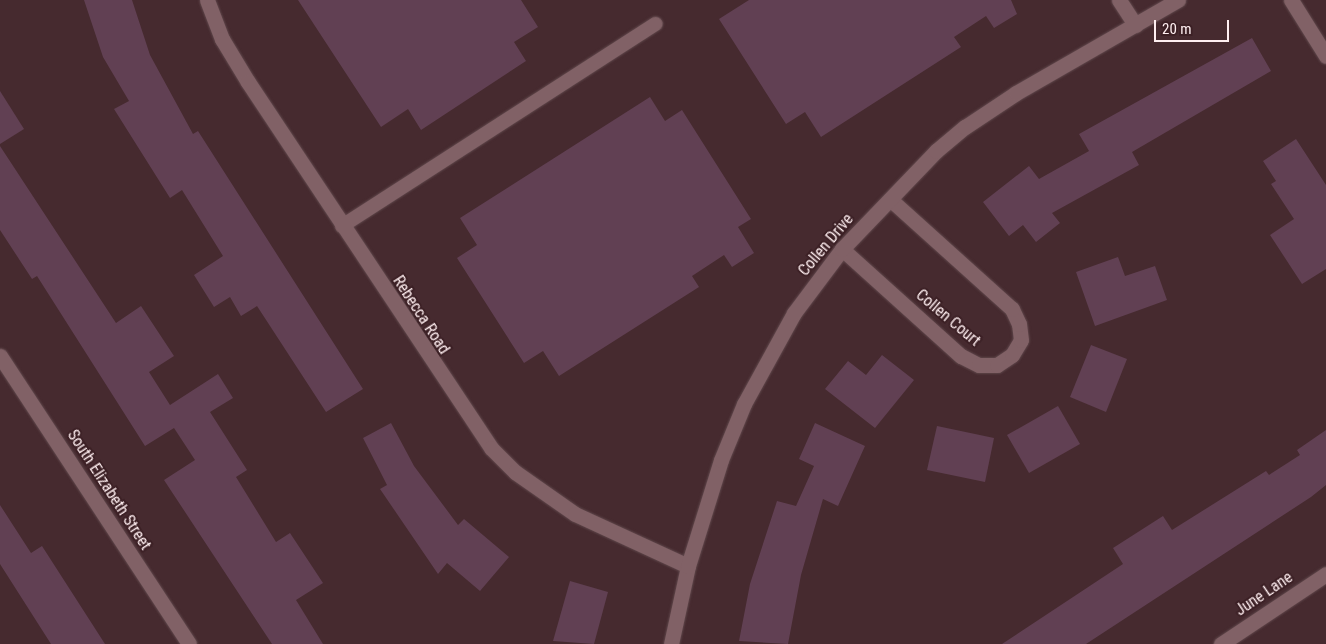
<!DOCTYPE html>
<html>
<head>
<meta charset="utf-8">
<style>
  body { margin:0 }
  #map { position:relative; width:1326px; height:644px; overflow:hidden; background:#462a2f; font-family:"Roboto Condensed",sans-serif }
  div>[style] { position:absolute }
  .building>* { inset:0; background:#614053 }
  .roads { filter:drop-shadow(0 0 1px #5f474b) drop-shadow(0 0 1px #5f474b) }
  .lane>* { height:14px; margin:-7px; padding:0 7px; transform-origin:7px; border-radius:7px; background:#816166 }
  .street>* { height:15px; margin:-7.5px; padding:0 7.5px; transform-origin:7.5px; border-radius:7.5px; background:#816166 }
  span { translate:-50% -50%; white-space:nowrap; text-align:center; line-height:1.15; -webkit-text-stroke:4px #3c2025; paint-order:stroke }
  .street-label { font-size:16px; color:#ffeff1 }
  .scale { position:absolute; left:1154px; top:20px; width:75px; height:22px; box-sizing:border-box; border:2px solid #ffeff1; border-top:0; padding-left:6px; font-size:15px; line-height:18px; white-space:nowrap; color:#ffeff1; -webkit-text-stroke:4px #3c2025; paint-order:stroke }
</style>
</head>
<body>
<div id="map">
  <div class="building">
    <div style="clip-path:polygon(84px 0,132px 0,150px 55px,193px 134px,198px 131px,363px 389px,326px 412px,257px 306px,241px 316px,230px 297px,214px 307px,194px 275px,223px 256px,182px 190px,170px 198px,114px 109px,129px 101px,103px 57px)"></div>
    <div style="clip-path:polygon(298px 0,521px 0,538px 27px,514px 42px,526px 61px,421px 130px,408px 109px,381px 127px)"></div>
    <div style="clip-path:polygon(749px 0,1011px 0,1017px 14px,994px 28px,986px 16px,954px 37px,961px 47px,821px 137px,805px 112px,786px 124px,719px 19px)"></div>
    <div style="clip-path:polygon(1252px 38px,1271px 71px,1132px 152px,1139px 165px,1052px 213px,1060px 223px,1036px 242px,1023px 225px,1009px 236px,983px 202px,1029px 166px,1039px 179px,1089px 151px,1079px 134px)"></div>
    <div style="clip-path:polygon(0 91px,24px 129px,0 144px)"></div>
    <div style="clip-path:polygon(650px 97px,665px 121px,682px 110px,751px 219px,738px 227px,754px 253px,732px 267px,724px 255px,692px 276px,699px 287px,559px 376px,543px 351px,524px 363px,457px 258px,477px 245px,460px 218px)"></div>
    <div style="clip-path:polygon(1296px 139px,1326px 185px,1326px 269px,1302px 284px,1270px 235px,1294px 219px,1271px 184px,1276px 181px,1263px 161px)"></div>
    <div style="clip-path:polygon(0 146px,116px 323px,141px 306px,174px 356px,149px 372px,170px 405px,218px 374px,233px 398px,210px 412px,247px 470px,236px 477px,276px 542px,290px 533px,323px 583px,296px 600px,323px 644px,272px 644px,164px 480px,195px 460px,174px 428px,145px 446px,37px 276px,32px 279px,0 230px)"></div>
    <div style="clip-path:polygon(1118px 257px,1125px 276px,1155px 266px,1167px 300px,1095px 326px,1076px 272px)"></div>
    <div style="clip-path:polygon(1091px 345px,1127px 359px,1106px 412px,1070px 397px)"></div>
    <div style="clip-path:polygon(882px 355px,914px 380px,875px 428px,825px 389px,848px 361px,866px 375px)"></div>
    <div style="clip-path:polygon(1058px 406px,1080px 444px,1029px 473px,1007px 435px)"></div>
    <div style="clip-path:polygon(391px 423px,414px 466px,458px 525px,464px 519px,509px 557px,480px 591px,447px 563px,438px 574px,380px 489px,387px 485px,363px 438px)"></div>
    <div style="clip-path:polygon(815px 423px,865px 446px,838px 506px,823px 499px,801px 575px,788px 644px,739px 641px,750px 584px,777px 501px,796px 506px,814px 466px,799px 459px)"></div>
    <div style="clip-path:polygon(937px 426px,994px 438px,985px 482px,927px 470px)"></div>
    <div style="clip-path:polygon(1326px 430px,1326px 485px,1311px 497px,1086px 644px,1002px 644px,1123px 564px,1113px 548px,1163px 516px,1172px 530px,1266px 471px,1269px 475px,1300px 455px,1297px 450px)"></div>
    <div style="clip-path:polygon(0 505px,31px 553px,42px 546px,105px 644px,51px 644px,0 564px)"></div>
    <div style="clip-path:polygon(570px 581px,608px 592px,594px 644px,553px 641px)"></div>
  </div>
  <div class="roads">
    <div class="lane">
      <div style="left:342px;top:226px;width:373px;rotate:-32.8deg"></div>
    </div>
    <div class="street">
      <div style="left:207px;top:0;width:42px;rotate:69deg"></div>
      <div style="left:222px;top:39px;width:50px;rotate:58.8deg"></div>
      <div style="left:248px;top:82px;width:439px;rotate:56.4deg"></div>
      <div style="left:491px;top:448px;width:34px;rotate:45deg"></div>
      <div style="left:515px;top:472px;width:73px;rotate:35deg"></div>
      <div style="left:575px;top:514px;width:124px;rotate:24.7deg"></div>
      <div style="left:1119px;top:0;width:30px;rotate:57deg"></div>
      <div style="left:1291px;top:0;width:66px;rotate:58deg"></div>
      <div style="left:842px;top:249px;width:160px;rotate:42deg"></div>
      <div style="left:961px;top:356px;width:20px;rotate:27deg"></div>
      <div style="left:979px;top:365px;width:18px"></div>
      <div style="left:997px;top:365px;width:18px;rotate:-34deg"></div>
      <div style="left:1012px;top:355px;width:17px;rotate:-59deg"></div>
      <div style="left:1021px;top:340px;width:16px;rotate:-97deg"></div>
      <div style="left:1019px;top:324px;width:17px;rotate:-115deg"></div>
      <div style="left:1012px;top:309px;width:164px;rotate:-138deg"></div>
      <div style="left:0;top:356px;width:344px;rotate:56.7deg"></div>
      <div style="left:671px;top:644px;width:80px;rotate:-77.7deg"></div>
      <div style="left:688px;top:566px;width:111px;rotate:-72.7deg"></div>
      <div style="left:721px;top:460px;width:61px;rotate:-67.7deg"></div>
      <div style="left:744px;top:404px;width:104px;rotate:-61.2deg"></div>
      <div style="left:794px;top:313px;width:80px;rotate:-53.1deg"></div>
      <div style="left:842px;top:249px;width:136px;rotate:-46.2deg"></div>
      <div style="left:936px;top:151px;width:38px;rotate:-40deg"></div>
      <div style="left:965px;top:127px;width:61px;rotate:-33.7deg"></div>
      <div style="left:1016px;top:93px;width:187px;rotate:-29.9deg"></div>
      <div style="left:1221px;top:644px;width:126px;rotate:-33.7deg"></div>
    </div>
  </div>
  <div class="street-label">
    <span style="left:826px;top:245px;rotate:-50deg">Collen Drive</span>
    <span style="left:421px;top:315px;rotate:57deg">Rebecca Road</span>
    <span style="left:948px;top:318px;rotate:40deg">Collen Court</span>
    <span style="left:109px;top:490px;rotate:57deg">South Elizabeth Street</span>
    <span style="left:1264px;top:594px;rotate:-34deg">June Lane</span>
  </div>
  <div class="scale">20 m</div>
</div>
</body>
</html>
